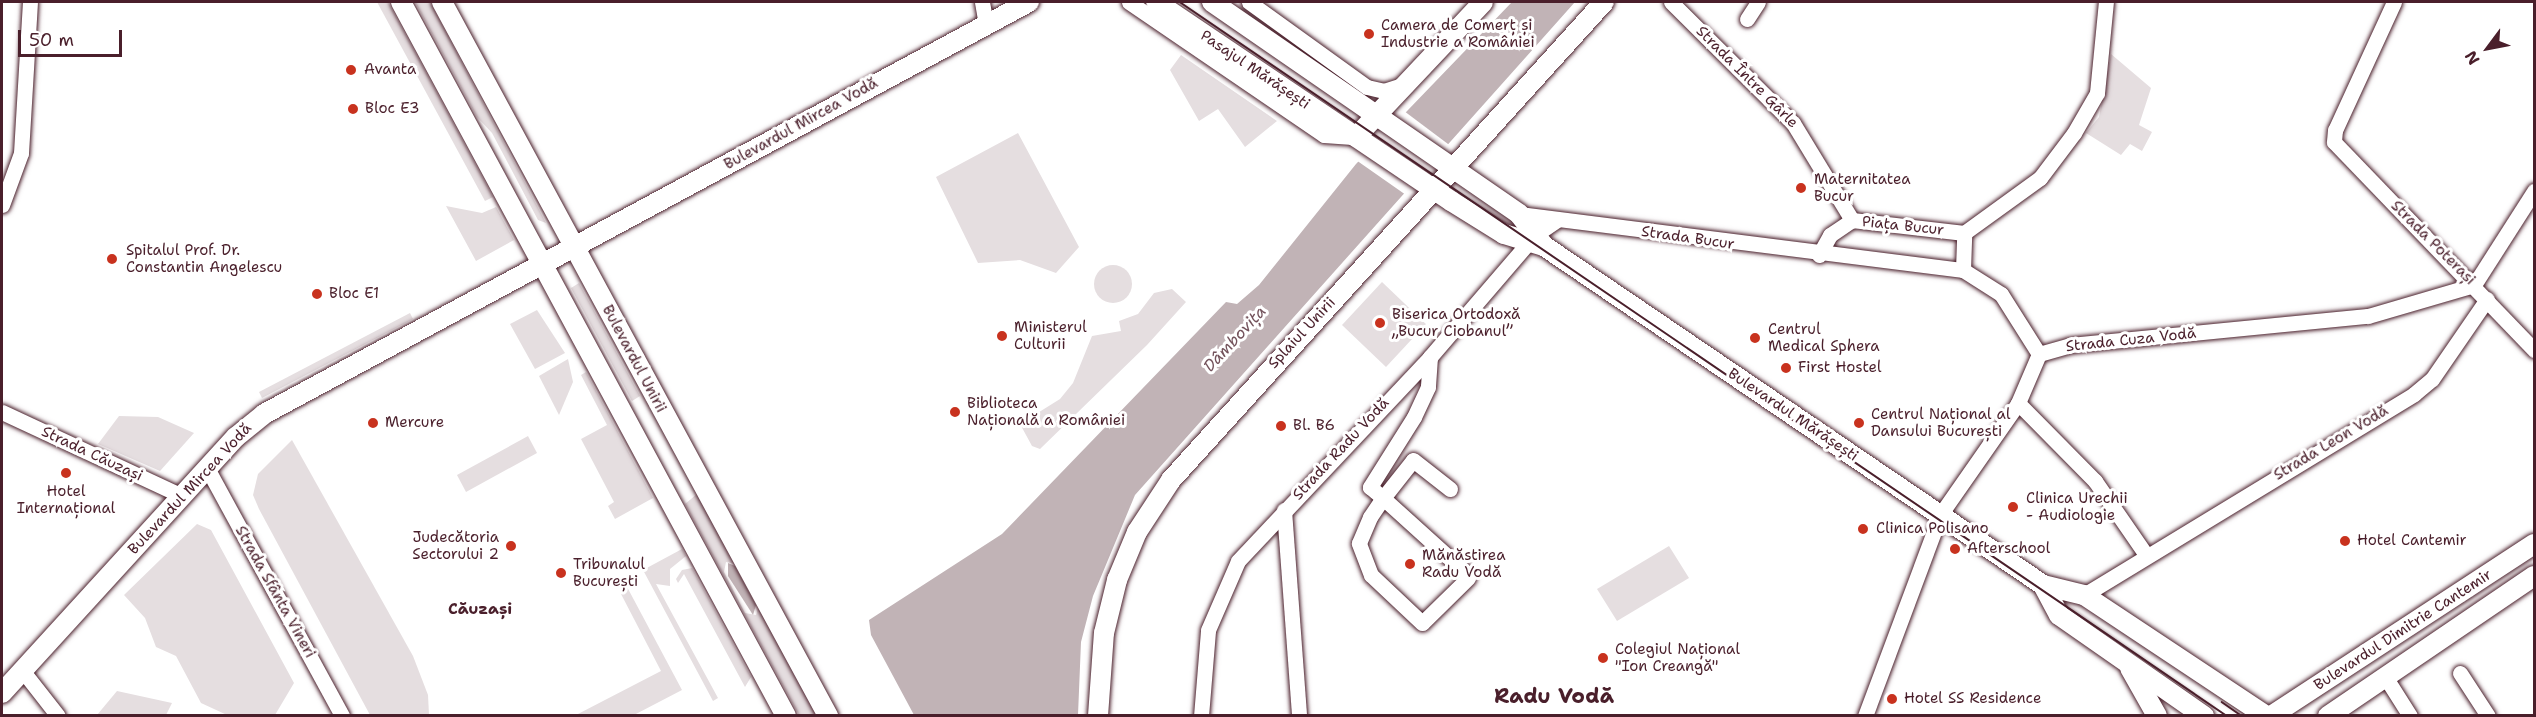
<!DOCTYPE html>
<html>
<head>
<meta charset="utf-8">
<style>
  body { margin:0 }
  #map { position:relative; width:2536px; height:717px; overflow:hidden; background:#fff; font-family:"Shantell Sans",sans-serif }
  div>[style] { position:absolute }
  .green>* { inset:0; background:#e5dee0 }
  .round { border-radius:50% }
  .water>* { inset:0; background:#c1b3b6 }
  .pier>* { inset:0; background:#fff }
  .roads { filter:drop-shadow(0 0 2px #4a1f2b) drop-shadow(0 0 2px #4a1f2b) }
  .minor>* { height:15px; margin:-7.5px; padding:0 7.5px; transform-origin:7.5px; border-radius:7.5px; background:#fff }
  .major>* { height:20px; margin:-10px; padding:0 10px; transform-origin:10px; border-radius:10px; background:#fff }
  .tram>* { height:1.5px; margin:-0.75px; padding:0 0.75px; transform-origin:0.75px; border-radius:0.75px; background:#4a1f2b }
  .dots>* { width:16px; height:16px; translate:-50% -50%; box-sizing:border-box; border:3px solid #fff; border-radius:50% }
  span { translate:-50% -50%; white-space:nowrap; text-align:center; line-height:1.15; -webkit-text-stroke:6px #fff; paint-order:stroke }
  .poi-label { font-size:15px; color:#4a1f2b }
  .left { translate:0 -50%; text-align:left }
  .right { translate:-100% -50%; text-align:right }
  .street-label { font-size:15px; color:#4a1f2b }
  .water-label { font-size:16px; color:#74535c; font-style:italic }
  .neighbourhood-label { font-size:16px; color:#4a1f2b; font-weight:700 }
  .district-label { font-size:21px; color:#4a1f2b; font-weight:700 }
  .frame { position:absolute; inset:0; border:3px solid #4a1f2b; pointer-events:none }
  .north { position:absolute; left:2458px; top:18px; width:60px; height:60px; -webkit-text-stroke:4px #fff; paint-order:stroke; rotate:238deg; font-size:16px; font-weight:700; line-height:24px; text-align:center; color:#4a1f2b }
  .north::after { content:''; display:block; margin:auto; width:21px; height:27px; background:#4a1f2b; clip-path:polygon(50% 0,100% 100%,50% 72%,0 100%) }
  .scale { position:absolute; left:18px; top:30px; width:104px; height:27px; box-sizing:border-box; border:3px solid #4a1f2b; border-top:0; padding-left:8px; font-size:18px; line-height:21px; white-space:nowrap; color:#4a1f2b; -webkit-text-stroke:4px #fff; paint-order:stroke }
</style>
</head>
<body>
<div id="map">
  <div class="green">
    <div style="clip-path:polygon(377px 2px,388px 2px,493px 197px,485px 201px)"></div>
    <div style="clip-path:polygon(415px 2px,430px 2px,546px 223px,538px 220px,492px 133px,477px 117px)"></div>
    <div style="clip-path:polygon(2111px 54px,2151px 88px,2139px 125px,2152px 132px,2142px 151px,2130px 144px,2121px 155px,2086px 133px,2099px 117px)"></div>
    <div style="clip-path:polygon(1181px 55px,1277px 121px,1245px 147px,1218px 109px,1199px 121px,1170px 70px)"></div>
    <div style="clip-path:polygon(1018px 133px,1079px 247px,1056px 273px,1020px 260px,978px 263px,936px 177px)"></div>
    <div style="clip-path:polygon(446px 206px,482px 213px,496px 207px,514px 240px,476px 261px)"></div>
    <div class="round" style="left:1094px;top:265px;width:38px;height:38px"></div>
    <div style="clip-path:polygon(1382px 282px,1426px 324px,1386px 367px,1342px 325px)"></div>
    <div style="clip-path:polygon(579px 283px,640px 396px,632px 401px,571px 288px)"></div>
    <div style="clip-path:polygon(1172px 289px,1186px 302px,1147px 345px,1040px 449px,1032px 446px,1020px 424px,1060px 399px,1073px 383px,1092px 336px,1121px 331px,1119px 321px,1138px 314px,1154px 293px)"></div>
    <div style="clip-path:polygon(537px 310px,565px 353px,535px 369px,510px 324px)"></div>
    <div style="clip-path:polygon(410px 313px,413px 319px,262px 398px,259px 392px)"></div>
    <div style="clip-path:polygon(568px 359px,573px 382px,559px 415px,539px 376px)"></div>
    <div style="clip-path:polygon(586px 372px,653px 498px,615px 519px,608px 506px,614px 502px,581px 439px,607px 425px,581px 375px)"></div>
    <div style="clip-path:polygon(119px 416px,158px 417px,194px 433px,160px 471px,98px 444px)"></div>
    <div style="clip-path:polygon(528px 436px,537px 453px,466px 492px,457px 475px)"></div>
    <div style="clip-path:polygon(292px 440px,413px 656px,428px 695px,429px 715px,370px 715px,259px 509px,253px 495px,258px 474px)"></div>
    <div style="clip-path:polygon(evenodd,697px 494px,702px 496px,820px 715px,799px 715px,685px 504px,697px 494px,726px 562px,736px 564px,749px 585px,759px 605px,756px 615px,745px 613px,724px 572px,726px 562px)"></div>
    <div style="clip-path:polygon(197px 524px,211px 530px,294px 683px,275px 715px,227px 715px,201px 703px,176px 656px,156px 647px,145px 618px,124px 595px)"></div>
    <div style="clip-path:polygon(1669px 546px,1689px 578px,1617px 621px,1597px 589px)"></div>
    <div style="clip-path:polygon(682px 549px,686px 556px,670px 569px,670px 586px,656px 584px,718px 698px,713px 701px,643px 570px)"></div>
    <div style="clip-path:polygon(692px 568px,751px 677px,745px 687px,684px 574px,678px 583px,676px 579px,682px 570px)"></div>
    <div style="clip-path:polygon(626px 585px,682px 690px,634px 715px,576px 715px,661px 671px,621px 594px)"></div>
    <div style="clip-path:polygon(117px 691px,172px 703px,166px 715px,97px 715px)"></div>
  </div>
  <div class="water">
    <div style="clip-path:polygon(1512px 2px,1575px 2px,1135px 495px,1093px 596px,1081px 642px,1078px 715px,914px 715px,871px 635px,869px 620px,1002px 534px,1226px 302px,1237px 304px,1259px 285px,1356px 164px)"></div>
    <div style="clip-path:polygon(728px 563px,735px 566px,756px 605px,753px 615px,728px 576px)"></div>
  </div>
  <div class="pier">
    <div style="clip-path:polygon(1404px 111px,1452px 147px,1406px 195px,1356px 160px)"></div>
  </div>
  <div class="roads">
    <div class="minor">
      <div style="left:982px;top:2px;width:22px;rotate:80deg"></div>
      <div style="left:1129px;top:2px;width:236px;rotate:34.3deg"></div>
      <div style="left:1324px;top:135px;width:32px;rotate:4deg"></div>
      <div style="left:1249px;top:2px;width:145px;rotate:35.8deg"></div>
      <div style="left:1367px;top:87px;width:17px;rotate:13deg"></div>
      <div style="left:1384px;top:91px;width:22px;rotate:-18deg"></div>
      <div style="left:1671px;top:2px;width:172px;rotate:44.8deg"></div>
      <div style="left:1793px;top:123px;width:114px;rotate:58.7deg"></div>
      <div style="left:2394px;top:2px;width:141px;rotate:114.7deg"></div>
      <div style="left:2335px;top:130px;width:12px;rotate:95deg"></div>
      <div style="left:2334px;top:142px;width:289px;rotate:46.1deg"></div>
      <div style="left:1747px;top:19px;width:20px;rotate:-57deg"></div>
      <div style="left:2px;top:205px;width:55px;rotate:-69.9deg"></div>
      <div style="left:21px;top:153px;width:151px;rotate:-86.6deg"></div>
      <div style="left:1519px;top:214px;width:448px;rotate:7.2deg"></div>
      <div style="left:1963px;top:270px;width:45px;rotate:32.3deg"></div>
      <div style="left:2001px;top:294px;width:71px;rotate:57.7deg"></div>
      <div style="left:1964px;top:233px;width:94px;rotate:-35.9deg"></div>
      <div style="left:2040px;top:178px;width:56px;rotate:-52.9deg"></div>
      <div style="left:2074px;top:133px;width:46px;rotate:-60.1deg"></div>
      <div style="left:2097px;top:93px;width:91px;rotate:-84.4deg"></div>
      <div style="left:1819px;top:255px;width:23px;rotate:-61deg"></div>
      <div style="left:1830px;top:235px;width:27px;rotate:-34deg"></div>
      <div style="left:1852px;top:220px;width:113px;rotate:6.6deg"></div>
      <div style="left:1963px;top:270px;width:37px;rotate:-88deg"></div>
      <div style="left:1430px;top:357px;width:30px;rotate:94deg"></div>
      <div style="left:1428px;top:387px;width:33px;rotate:115deg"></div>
      <div style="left:1414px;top:417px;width:83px;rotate:122.2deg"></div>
      <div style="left:1370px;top:487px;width:17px;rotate:40deg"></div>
      <div style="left:1383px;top:498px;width:112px;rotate:42.1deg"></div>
      <div style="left:1466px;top:573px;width:5px;rotate:68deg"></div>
      <div style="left:1468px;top:578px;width:64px;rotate:135.6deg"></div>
      <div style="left:1422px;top:623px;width:70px;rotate:-136.7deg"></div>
      <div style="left:1371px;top:575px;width:34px;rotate:-111deg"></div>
      <div style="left:1359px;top:543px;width:28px;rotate:-67deg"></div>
      <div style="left:1370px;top:517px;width:23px;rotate:-56deg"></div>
      <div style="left:1383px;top:498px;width:48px;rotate:-51.7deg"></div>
      <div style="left:1413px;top:460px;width:47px;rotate:38.1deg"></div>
      <div style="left:2018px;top:403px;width:110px;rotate:45.4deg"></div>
      <div style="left:2095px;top:481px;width:90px;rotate:55.4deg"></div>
      <div style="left:2px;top:412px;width:199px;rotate:25deg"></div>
      <div style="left:207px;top:468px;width:282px;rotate:61.4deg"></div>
      <div style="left:1284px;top:510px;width:207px;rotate:85.8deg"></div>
      <div style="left:2084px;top:595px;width:386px;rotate:-31.3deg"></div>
      <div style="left:2414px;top:394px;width:23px;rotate:-40deg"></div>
      <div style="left:2432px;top:379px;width:97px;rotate:-55.5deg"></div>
      <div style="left:22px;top:670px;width:58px;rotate:52deg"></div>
      <div style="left:2460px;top:673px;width:51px;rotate:56.9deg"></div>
      <div style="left:2386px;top:678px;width:45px;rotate:57.7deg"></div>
      <div style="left:1201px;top:716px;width:86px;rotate:-85.3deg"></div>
      <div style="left:1208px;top:630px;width:75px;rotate:-66.5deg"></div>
      <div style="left:1238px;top:561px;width:280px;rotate:-46.7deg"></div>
      <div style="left:1430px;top:357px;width:161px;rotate:-49.3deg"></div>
      <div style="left:1535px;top:235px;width:27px;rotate:-34deg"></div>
      <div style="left:1865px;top:716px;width:215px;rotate:-69.5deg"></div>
      <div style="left:1940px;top:515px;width:136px;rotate:-55.1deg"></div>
      <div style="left:2018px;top:403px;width:53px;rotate:-66.8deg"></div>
      <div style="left:2039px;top:354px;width:32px;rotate:-16deg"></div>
      <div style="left:2070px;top:345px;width:299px;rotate:-5.6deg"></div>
      <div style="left:2368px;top:316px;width:110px;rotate:-16.3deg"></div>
      <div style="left:2474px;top:285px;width:112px;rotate:-57.4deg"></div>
    </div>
    <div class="major">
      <div style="left:401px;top:2px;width:811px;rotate:61.67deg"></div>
      <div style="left:442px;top:2px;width:812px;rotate:61.6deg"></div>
      <div style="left:1156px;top:2px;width:356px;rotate:34deg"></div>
      <div style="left:1451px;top:201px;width:62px;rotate:31.9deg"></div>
      <div style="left:1504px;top:234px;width:42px;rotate:16.7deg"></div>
      <div style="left:1544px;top:246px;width:603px;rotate:34.19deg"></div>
      <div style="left:2043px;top:585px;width:42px;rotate:13.7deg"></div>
      <div style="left:2084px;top:595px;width:219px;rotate:33.6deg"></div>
      <div style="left:1212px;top:2px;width:373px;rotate:34.6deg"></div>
      <div style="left:1519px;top:214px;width:41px;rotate:52deg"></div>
      <div style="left:1356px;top:137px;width:185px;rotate:-46.7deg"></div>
      <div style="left:2043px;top:585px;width:34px;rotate:62deg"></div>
      <div style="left:2059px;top:615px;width:177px;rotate:34.9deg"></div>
      <div style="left:2130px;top:668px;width:55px;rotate:60.6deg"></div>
      <div style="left:2px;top:693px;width:347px;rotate:-47.6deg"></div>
      <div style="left:236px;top:437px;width:36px;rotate:-39deg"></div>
      <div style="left:264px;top:414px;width:869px;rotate:-28.31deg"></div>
      <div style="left:1098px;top:716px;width:83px;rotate:-85.9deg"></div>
      <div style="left:1104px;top:633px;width:55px;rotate:-76.2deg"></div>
      <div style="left:1117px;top:580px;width:52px;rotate:-67.4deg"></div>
      <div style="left:1137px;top:532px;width:62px;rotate:-56.8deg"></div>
      <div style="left:1171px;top:480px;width:645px;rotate:-47.83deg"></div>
      <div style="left:2271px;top:716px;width:314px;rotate:-33.2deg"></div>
      <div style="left:2328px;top:716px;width:249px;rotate:-34.2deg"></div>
    </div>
  </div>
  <div class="tram">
    <div style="left:1180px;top:2px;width:1267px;rotate:34.29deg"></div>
    <div style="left:2222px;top:702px;width:24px;rotate:35deg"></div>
  </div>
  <div class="dots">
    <div style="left:1369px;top:34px;background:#c8321e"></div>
    <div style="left:351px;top:70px;background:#c8321e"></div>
    <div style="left:353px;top:109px;background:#c8321e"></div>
    <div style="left:1801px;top:188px;background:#c8321e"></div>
    <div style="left:112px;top:259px;background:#c8321e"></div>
    <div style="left:317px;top:294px;background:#c8321e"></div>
    <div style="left:1380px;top:323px;background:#c8321e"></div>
    <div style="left:1002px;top:336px;background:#c8321e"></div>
    <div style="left:1755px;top:338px;background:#c8321e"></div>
    <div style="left:1786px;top:368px;background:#c8321e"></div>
    <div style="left:955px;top:412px;background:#c8321e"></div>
    <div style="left:373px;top:423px;background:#c8321e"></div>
    <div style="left:1859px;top:423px;background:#c8321e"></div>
    <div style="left:1281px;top:426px;background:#c8321e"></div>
    <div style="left:66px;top:473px;background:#c8321e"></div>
    <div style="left:2013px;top:507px;background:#c8321e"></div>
    <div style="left:1863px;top:529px;background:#c8321e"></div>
    <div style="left:2345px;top:541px;background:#c8321e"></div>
    <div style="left:511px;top:546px;background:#c8321e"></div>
    <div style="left:1955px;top:549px;background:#c8321e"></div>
    <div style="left:1410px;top:564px;background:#c8321e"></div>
    <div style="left:561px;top:573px;background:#c8321e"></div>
    <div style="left:1603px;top:658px;background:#c8321e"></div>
    <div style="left:1892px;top:699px;background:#c8321e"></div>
  </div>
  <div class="poi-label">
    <span class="left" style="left:1381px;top:34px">Camera de Comerț și<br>Industrie a României</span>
    <span class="left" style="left:364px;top:70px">Avanta</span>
    <span class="left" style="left:365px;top:109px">Bloc E3</span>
    <span class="left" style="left:1814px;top:188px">Maternitatea<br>Bucur</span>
    <span class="left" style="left:126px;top:259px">Spitalul Prof. Dr.<br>Constantin Angelescu</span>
    <span class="left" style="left:329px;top:294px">Bloc E1</span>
    <span class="left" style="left:1392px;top:323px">Biserica Ortodoxă<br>„Bucur Ciobanul”</span>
    <span class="left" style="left:1014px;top:336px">Ministerul<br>Culturii</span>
    <span class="left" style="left:1768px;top:338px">Centrul<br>Medical Sphera</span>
    <span class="left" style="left:1798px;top:368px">First Hostel</span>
    <span class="left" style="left:967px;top:412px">Biblioteca<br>Națională a României</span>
    <span class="left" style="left:1871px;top:423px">Centrul Național al<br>Dansului București</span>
    <span class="left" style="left:385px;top:423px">Mercure</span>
    <span class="left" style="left:1293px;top:426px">Bl. B6</span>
    <span style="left:66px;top:500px">Hotel<br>Internațional</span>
    <span class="left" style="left:2026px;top:507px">Clinica Urechii<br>- Audiologie</span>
    <span class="left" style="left:1876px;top:529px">Clinica Polisano</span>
    <span class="right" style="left:499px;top:546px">Judecătoria<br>Sectorului 2</span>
    <span class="left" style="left:2357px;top:541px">Hotel Cantemir</span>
    <span class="left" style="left:1967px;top:549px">Afterschool</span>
    <span class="left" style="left:1422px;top:564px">Mănăstirea<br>Radu Vodă</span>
    <span class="left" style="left:573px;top:573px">Tribunalul<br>București</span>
    <span class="left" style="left:1615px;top:658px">Colegiul Național<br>"Ion Creangă"</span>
    <span class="left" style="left:1904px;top:699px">Hotel SS Residence</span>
  </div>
  <div class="street-label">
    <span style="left:1255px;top:70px;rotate:34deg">Pasajul Mărășești</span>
    <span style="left:1747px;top:77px;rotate:45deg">Strada Între Gârle</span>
    <span style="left:801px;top:124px;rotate:-29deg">Bulevardul Mircea Vodă</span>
    <span style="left:1903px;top:226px;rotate:6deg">Piața Bucur</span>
    <span style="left:1688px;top:238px;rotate:8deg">Strada Bucur</span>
    <span style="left:2433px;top:243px;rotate:45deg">Strada Poterași</span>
    <span style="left:1302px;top:333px;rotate:-47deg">Splaiul Unirii</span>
    <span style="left:2131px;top:340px;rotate:-6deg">Strada Cuza Vodă</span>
    <span style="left:634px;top:359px;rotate:62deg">Bulevardul Unirii</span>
    <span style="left:1793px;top:415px;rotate:34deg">Bulevardul Mărășești</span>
    <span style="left:2331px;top:443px;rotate:-31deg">Strada Leon Vodă</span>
    <span style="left:1341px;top:449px;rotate:-47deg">Strada Radu Vodă</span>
    <span style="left:92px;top:454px;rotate:25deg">Strada Căuzași</span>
    <span style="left:190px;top:489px;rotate:-47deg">Bulevardul Mircea Vodă</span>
    <span style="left:275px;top:592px;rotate:61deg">Strada Sfânta Vineri</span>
    <span style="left:2403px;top:630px;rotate:-33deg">Bulevardul Dimitrie Cantemir</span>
  </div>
  <div class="water-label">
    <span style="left:1235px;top:339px;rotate:-47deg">Dâmbovița</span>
  </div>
  <div class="neighbourhood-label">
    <span style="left:480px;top:609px">Căuzași</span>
  </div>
  <div class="district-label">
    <span style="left:1554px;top:696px">Radu Vodă</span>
  </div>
  <div class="frame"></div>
  <div class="north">N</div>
  <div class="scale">50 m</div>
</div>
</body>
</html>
